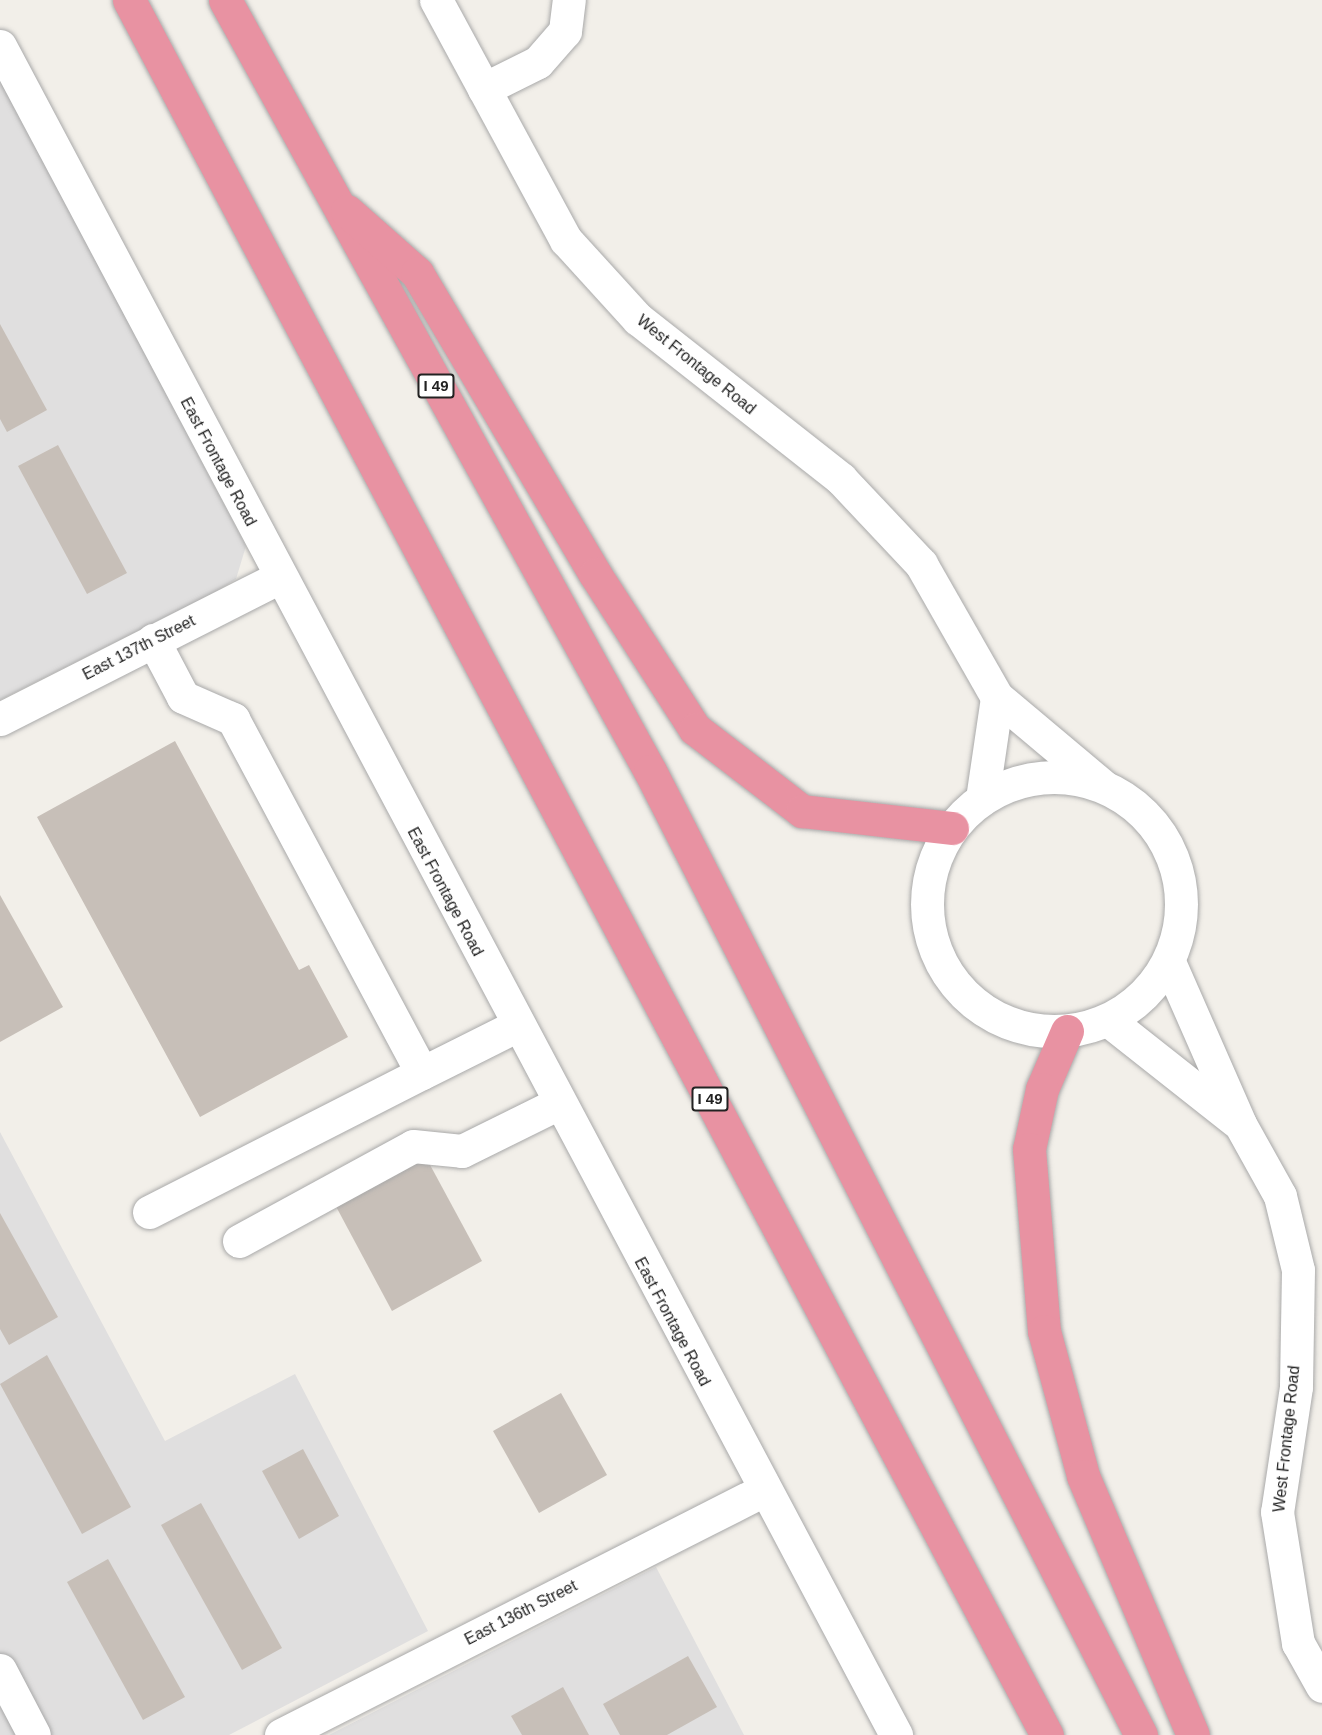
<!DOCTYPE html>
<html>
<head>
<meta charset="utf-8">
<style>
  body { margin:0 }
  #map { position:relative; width:1322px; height:1735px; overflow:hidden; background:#f2efe9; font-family:Helvetica,sans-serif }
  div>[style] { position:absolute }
  .residential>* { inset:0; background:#e0dfdf }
  .building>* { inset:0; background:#c7bfb8 }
  .roads { filter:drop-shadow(0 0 2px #a9a9a9) drop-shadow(0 0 2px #a9a9a9) }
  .minor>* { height:33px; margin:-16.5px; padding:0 16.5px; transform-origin:16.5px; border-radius:16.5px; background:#fff }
  .minor>.ring { margin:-16.5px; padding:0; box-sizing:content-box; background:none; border:33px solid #fff; border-radius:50% }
  .highway>* { height:33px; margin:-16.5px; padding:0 16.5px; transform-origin:16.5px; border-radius:16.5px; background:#e892a2 }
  span { translate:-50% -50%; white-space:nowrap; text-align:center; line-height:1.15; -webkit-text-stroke:4.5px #fff; paint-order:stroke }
  .shield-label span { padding:2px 4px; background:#fff; border:2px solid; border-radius:4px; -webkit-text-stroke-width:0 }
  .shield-label { font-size:15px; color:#222; font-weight:700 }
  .street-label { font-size:16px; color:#222 }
</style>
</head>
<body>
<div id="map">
  <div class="residential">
    <div style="clip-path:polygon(0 78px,246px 546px,236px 579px,219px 590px,0 700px)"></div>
    <div style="clip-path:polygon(0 1132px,165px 1441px,295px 1374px,428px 1631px,229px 1735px,0 1735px)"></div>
    <div style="clip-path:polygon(656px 1567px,744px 1735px,329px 1735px)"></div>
  </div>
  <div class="building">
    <div style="clip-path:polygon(0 324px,47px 410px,7px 432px,0 419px)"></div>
    <div style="clip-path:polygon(58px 445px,127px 573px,87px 594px,18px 466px)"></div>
    <div style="clip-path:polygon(175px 741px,299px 970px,309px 965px,348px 1037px,200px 1117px,37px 817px)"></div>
    <div style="clip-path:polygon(0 895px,63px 1007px,0 1042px)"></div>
    <div style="clip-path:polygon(422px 1150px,482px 1261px,392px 1311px,332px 1199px)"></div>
    <div style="clip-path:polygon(0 1213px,58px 1317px,9px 1345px,0 1329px)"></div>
    <div style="clip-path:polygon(47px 1355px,131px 1507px,82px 1534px,0 1384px)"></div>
    <div style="clip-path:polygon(561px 1393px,607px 1475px,539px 1513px,493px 1431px)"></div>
    <div style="clip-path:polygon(303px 1449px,339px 1516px,299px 1539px,262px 1471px)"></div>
    <div style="clip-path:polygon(201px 1503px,282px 1648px,242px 1670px,161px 1525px)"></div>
    <div style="clip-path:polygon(108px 1559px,185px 1697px,143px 1720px,67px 1582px)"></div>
    <div style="clip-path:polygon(688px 1656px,717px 1707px,667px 1735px,620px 1735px,603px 1704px)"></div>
    <div style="clip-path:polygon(563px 1687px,589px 1735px,522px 1735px,511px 1716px)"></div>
  </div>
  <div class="roads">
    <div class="minor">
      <div style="left:436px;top:0;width:273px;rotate:61.6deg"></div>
      <div style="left:566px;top:240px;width:107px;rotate:47.7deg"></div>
      <div style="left:638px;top:319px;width:258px;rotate:38.2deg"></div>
      <div style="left:841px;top:479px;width:117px;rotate:46.7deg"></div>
      <div style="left:921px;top:564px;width:153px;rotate:60.3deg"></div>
      <div style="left:997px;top:697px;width:138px;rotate:40deg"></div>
      <div style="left:0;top:46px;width:1912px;rotate:62.05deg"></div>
      <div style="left:484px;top:89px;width:60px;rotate:-26.6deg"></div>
      <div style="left:538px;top:62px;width:41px;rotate:-48.9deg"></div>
      <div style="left:565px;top:31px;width:31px;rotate:-83deg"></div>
      <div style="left:153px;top:640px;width:64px;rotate:62.2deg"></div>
      <div style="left:183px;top:697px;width:55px;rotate:23.7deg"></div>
      <div style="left:233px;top:719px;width:401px;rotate:61.9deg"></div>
      <div style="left:422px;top:1073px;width:105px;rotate:-26.6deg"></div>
      <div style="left:0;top:719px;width:312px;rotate:-26.9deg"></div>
      <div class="ring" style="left:927px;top:777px;width:221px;height:221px"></div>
      <div style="left:982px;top:799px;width:103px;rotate:-81.6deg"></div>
      <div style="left:1169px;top:962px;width:177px;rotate:66.3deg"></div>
      <div style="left:1240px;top:1124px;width:82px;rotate:60.9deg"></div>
      <div style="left:1280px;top:1196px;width:76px;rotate:76.3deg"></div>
      <div style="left:1298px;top:1270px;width:117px;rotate:91deg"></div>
      <div style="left:1296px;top:1387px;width:126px;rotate:98.6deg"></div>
      <div style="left:1277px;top:1512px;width:133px;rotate:80.9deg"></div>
      <div style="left:1298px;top:1643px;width:49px;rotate:60.8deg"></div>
      <div style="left:1108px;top:1020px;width:163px;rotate:38.3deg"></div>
      <div style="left:149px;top:1212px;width:306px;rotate:-27deg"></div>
      <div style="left:239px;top:1241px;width:198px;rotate:-28.6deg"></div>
      <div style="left:413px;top:1146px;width:49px;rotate:5.8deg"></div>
      <div style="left:462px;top:1151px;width:106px;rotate:-26.3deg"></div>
      <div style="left:0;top:1670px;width:73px;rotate:62.4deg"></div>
      <div style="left:281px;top:1735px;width:539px;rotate:-26.9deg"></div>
    </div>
    <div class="highway">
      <div style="left:129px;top:0;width:1963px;rotate:62.12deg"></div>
      <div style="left:225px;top:0;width:880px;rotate:61.14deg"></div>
      <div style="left:650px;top:771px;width:1082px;rotate:63.01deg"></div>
      <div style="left:347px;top:211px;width:94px;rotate:41.5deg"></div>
      <div style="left:417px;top:273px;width:350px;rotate:59.4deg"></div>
      <div style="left:595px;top:574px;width:184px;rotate:57.2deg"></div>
      <div style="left:695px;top:729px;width:135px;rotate:37.5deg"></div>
      <div style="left:802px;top:811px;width:151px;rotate:6.5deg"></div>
      <div style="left:1067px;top:1031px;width:63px;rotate:113.3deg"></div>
      <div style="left:1042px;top:1089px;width:61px;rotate:102.2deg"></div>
      <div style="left:1029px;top:1149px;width:183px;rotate:85.3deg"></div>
      <div style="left:1044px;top:1331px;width:150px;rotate:74.9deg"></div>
      <div style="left:1083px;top:1476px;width:281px;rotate:67deg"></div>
    </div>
  </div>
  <div class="shield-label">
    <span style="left:436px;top:386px">I 49</span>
    <span style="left:710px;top:1099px">I 49</span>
  </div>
  <div class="street-label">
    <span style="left:696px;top:365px;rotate:39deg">West Frontage Road</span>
    <span style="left:218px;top:462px;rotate:62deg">East Frontage Road</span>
    <span style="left:139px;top:648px;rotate:-27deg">East 137th Street</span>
    <span style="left:445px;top:892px;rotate:62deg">East Frontage Road</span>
    <span style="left:672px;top:1322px;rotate:62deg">East Frontage Road</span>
    <span style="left:1287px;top:1439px;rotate:-84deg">West Frontage Road</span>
    <span style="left:521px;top:1613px;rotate:-27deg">East 136th Street</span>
  </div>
</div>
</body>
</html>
